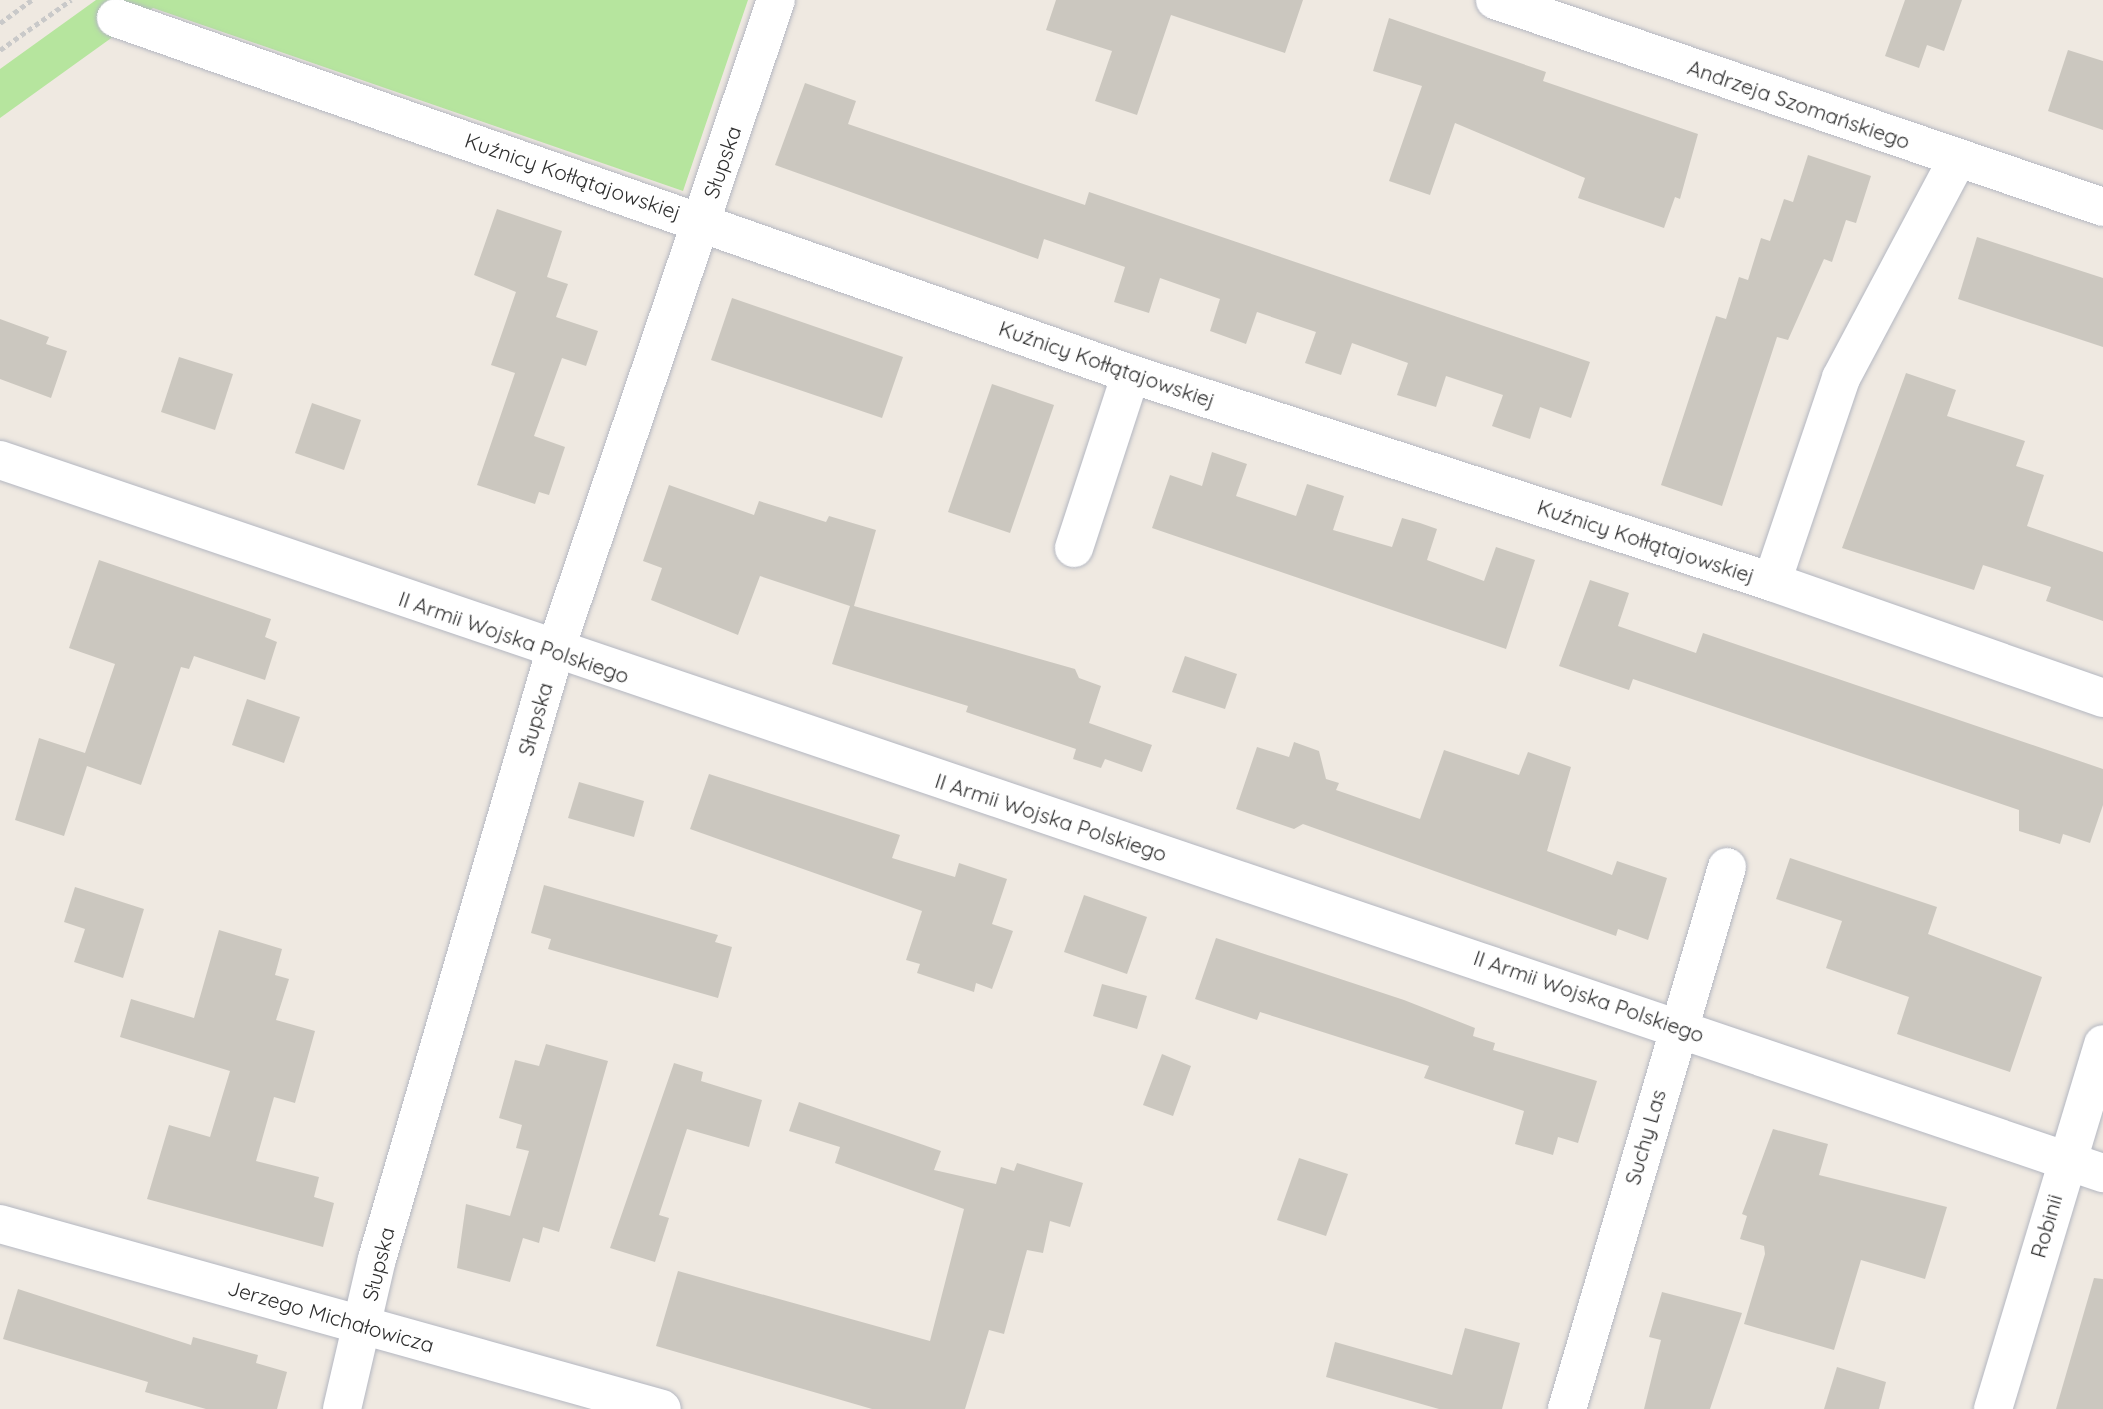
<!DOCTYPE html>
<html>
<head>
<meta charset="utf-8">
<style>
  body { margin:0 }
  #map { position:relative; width:2103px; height:1409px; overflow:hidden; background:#efe9e1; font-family:Quicksand,sans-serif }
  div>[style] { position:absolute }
  .green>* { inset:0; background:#b6e59e }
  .building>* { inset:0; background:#cbc7bf }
  .path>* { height:4.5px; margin-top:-2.25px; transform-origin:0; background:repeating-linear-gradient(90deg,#c9c9c9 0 5px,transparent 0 8.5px) }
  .roads { filter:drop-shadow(0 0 2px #b4b7c1) drop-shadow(0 0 2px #b4b7c1) }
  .minor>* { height:38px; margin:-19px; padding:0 19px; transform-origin:19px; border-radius:19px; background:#fff }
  span { translate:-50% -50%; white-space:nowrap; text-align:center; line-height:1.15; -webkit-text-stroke:5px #fff; paint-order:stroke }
  .street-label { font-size:21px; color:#2e2e2e }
</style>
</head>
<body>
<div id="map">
  <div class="green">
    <div style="clip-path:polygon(96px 0,748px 0,683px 191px,153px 8px,0 118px,0 69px)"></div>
  </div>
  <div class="building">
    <div style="clip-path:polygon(1056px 0,1303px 0,1285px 53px,1171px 15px,1137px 115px,1095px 101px,1112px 51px,1046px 30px)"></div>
    <div style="clip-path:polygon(1905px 0,1962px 0,1944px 51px,1927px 45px,1919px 68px,1885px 56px)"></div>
    <div style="clip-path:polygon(1389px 18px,1546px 72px,1543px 81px,1698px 134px,1680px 199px,1675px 197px,1664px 228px,1578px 198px,1585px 178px,1455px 123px,1430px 195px,1389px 181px,1422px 86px,1373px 71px)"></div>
    <div style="clip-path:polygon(2068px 50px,2103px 61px,2103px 130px,2048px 111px)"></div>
    <div style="clip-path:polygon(805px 83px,856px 101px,848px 124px,1085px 205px,1089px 192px,1590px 362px,1571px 418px,1540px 407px,1530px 439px,1492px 426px,1503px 395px,1446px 376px,1436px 407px,1397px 395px,1408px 363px,1352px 343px,1341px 375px,1305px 363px,1316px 332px,1257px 312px,1246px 344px,1210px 331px,1220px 299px,1160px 278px,1149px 313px,1114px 302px,1125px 267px,1044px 239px,1038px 259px,775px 165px)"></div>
    <div style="clip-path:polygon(1808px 155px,1871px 176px,1856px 223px,1846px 220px,1832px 262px,1824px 259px,1788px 340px,1777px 337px,1722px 506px,1661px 485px,1716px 316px,1726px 319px,1739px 277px,1748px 280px,1761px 238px,1770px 241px,1784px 199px,1793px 202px)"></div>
    <div style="clip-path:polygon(497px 209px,562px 231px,547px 277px,568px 284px,556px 317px,598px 331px,586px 366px,562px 358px,534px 436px,565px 447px,549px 495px,539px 492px,535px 504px,477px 485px,515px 373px,491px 365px,516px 292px,474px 275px)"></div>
    <div style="clip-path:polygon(1977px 237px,2103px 278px,2103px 347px,1958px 299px)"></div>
    <div style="clip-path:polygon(732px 298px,903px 357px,882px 418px,711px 360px)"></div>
    <div style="clip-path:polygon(0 319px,49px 337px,46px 344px,67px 351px,51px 398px,0 379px)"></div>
    <div style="clip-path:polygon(179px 357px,233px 374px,215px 430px,161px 412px)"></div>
    <div style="clip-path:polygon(1906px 373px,1956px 390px,1947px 416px,2025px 441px,2016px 466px,2044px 475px,2027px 526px,2103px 552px,2103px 621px,2046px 601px,2051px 587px,1983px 565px,1974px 590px,1842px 548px)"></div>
    <div style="clip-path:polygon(992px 384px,1054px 405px,1010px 533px,948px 512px)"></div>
    <div style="clip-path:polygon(312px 403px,361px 420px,344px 470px,295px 453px)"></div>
    <div style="clip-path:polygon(1212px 452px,1247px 464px,1236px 496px,1296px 516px,1307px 484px,1344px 496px,1333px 530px,1392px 547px,1402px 518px,1420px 523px,1437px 529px,1427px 560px,1484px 581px,1496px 547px,1535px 560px,1506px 649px,1152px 528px,1170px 475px,1202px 486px)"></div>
    <div style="clip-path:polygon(669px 485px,754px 515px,759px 501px,826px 522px,829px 516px,876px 530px,854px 606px,1075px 669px,1079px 678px,1101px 686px,1089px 723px,1152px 745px,1142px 772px,1105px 759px,1101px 768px,1073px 759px,1076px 749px,966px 712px,968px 706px,832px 664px,850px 606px,760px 576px,738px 635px,651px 600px,662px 568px,643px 561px)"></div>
    <div style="clip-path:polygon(99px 560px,271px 619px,265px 637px,277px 642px,265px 680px,194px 656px,189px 669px,181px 667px,141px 785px,87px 766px,64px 836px,15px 820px,39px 738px,85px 753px,115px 664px,69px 648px)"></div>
    <div style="clip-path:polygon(1590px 580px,1629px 593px,1618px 626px,1696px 653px,1703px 633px,2103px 769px,2103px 805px,2090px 843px,2063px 834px,2060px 844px,2019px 831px,2019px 810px,1633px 679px,1629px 690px,1559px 666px)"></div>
    <div style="clip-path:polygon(1185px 656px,1237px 674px,1225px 709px,1172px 692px)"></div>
    <div style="clip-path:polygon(247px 699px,300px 717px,284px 763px,232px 745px)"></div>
    <div style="clip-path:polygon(1294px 742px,1319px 751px,1326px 779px,1339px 783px,1336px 790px,1420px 819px,1444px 750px,1519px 775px,1528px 752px,1571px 767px,1547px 851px,1612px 875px,1617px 861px,1667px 878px,1648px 940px,1618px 929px,1616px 936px,1303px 824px,1294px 829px,1236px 809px,1257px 747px,1289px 757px)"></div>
    <div style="clip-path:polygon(709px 774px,900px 835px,892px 858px,955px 877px,959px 863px,1007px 879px,992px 924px,1013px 931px,992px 989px,976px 983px,974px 992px,917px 973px,920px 964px,906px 960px,922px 911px,690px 829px)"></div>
    <div style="clip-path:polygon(579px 782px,644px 801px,634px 837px,568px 818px)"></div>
    <div style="clip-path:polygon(1790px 858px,1937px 907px,1928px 934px,2042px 977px,2010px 1072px,1897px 1034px,1909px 997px,1826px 968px,1842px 921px,1776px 899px)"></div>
    <div style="clip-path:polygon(544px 885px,718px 935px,715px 942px,732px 947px,718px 998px,548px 949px,551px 939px,531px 933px)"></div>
    <div style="clip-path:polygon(75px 887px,144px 909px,123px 978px,74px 962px,85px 929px,64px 922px)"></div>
    <div style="clip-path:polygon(1084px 895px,1147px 917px,1127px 974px,1064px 952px)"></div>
    <div style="clip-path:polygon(219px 930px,282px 949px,275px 975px,289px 979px,276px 1020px,315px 1031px,295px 1103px,274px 1097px,256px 1161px,319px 1177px,314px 1197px,334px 1203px,323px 1247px,147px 1199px,169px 1125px,210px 1137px,230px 1071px,120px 1037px,131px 999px,194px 1018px)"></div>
    <div style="clip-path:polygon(1216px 938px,1404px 1000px,1475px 1028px,1473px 1036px,1495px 1043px,1493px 1050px,1597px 1081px,1578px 1143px,1558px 1137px,1553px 1155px,1515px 1144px,1524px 1111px,1424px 1078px,1429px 1066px,1260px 1012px,1257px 1020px,1195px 999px)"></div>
    <div style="clip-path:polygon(1102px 984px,1147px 996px,1137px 1029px,1093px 1016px)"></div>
    <div style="clip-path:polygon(546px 1044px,608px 1061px,559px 1232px,543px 1227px,539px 1243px,523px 1238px,510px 1282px,457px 1268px,466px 1204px,510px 1216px,529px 1151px,516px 1148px,522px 1125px,499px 1118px,515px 1060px,539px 1066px)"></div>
    <div style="clip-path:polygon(1162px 1054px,1191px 1066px,1173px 1116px,1143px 1105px)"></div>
    <div style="clip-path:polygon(674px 1063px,703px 1072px,701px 1081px,762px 1100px,749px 1147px,687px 1129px,659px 1215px,669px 1218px,655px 1262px,610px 1248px)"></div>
    <div style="clip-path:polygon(799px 1102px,941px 1151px,934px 1170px,996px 1184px,1001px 1167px,1014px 1171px,1017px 1163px,1083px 1183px,1070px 1227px,1050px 1221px,1043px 1253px,1027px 1250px,1004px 1334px,989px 1330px,965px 1409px,872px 1409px,656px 1346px,678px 1271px,930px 1341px,964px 1209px,835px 1163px,840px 1147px,789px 1131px)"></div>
    <div style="clip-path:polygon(1773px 1129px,1828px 1144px,1819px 1175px,1947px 1207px,1925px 1279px,1861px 1260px,1834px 1350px,1744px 1324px,1765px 1254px,1764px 1246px,1740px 1239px,1747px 1216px,1742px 1214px)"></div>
    <div style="clip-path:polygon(1299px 1158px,1348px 1174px,1326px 1236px,1277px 1220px)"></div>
    <div style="clip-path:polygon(2094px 1278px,2103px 1279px,2103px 1409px,2056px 1409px)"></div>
    <div style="clip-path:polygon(18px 1289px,191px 1345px,193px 1337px,258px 1355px,256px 1363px,287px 1372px,277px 1409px,206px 1409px,145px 1392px,148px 1382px,3px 1339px)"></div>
    <div style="clip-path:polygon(1662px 1292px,1742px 1313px,1710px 1409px,1644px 1409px,1661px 1340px,1649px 1337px)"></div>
    <div style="clip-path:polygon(1465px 1328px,1520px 1343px,1502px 1409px,1439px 1409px,1326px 1377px,1335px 1342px,1452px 1375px)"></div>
    <div style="clip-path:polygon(1837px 1367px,1886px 1382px,1879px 1409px,1824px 1409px)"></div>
  </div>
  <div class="path">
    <div style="left:0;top:23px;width:39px;rotate:-36deg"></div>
    <div style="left:0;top:50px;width:87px;rotate:-35.2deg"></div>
  </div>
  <div class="roads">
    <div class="minor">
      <div style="left:1495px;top:0;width:642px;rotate:18.8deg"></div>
      <div style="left:116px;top:18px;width:1076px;rotate:19.33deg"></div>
      <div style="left:1131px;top:374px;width:674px;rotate:17.98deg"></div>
      <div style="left:1772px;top:582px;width:351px;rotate:19.3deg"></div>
      <div style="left:0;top:460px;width:2221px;rotate:18.73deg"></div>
      <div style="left:1074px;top:548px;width:183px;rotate:-71.9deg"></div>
      <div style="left:1772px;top:582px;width:215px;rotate:-71.3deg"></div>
      <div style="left:1841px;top:378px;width:249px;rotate:-62deg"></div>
      <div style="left:0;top:1224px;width:687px;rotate:15.61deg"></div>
      <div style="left:342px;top:1409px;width:154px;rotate:-76.9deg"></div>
      <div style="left:377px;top:1259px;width:634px;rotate:-73.68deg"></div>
      <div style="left:555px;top:651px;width:687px;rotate:-71.25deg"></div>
      <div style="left:1567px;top:1409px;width:565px;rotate:-73.55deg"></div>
      <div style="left:1993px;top:1409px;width:381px;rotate:-73.2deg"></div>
    </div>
  </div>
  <div class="street-label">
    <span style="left:1799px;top:104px;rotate:19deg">Andrzeja Szomańskiego</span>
    <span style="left:722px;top:162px;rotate:-71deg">Słupska</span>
    <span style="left:573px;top:176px;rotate:19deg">Kuźnicy Kołłątajowskiej</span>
    <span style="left:1107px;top:364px;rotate:19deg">Kuźnicy Kołłątajowskiej</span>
    <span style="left:1646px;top:541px;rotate:18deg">Kuźnicy Kołłątajowskiej</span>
    <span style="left:514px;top:637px;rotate:19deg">II Armii Wojska Polskiego</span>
    <span style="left:535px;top:719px;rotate:-74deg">Słupska</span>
    <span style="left:1051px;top:817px;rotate:18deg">II Armii Wojska Polskiego</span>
    <span style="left:1589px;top:996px;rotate:19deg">II Armii Wojska Polskiego</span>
    <span style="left:1645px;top:1137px;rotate:-74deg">Suchy Las</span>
    <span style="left:2046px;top:1226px;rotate:-74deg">Robinii</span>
    <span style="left:378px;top:1264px;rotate:-76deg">Słupska</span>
    <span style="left:331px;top:1316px;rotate:16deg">Jerzego Michałowicza</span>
  </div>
</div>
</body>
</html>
